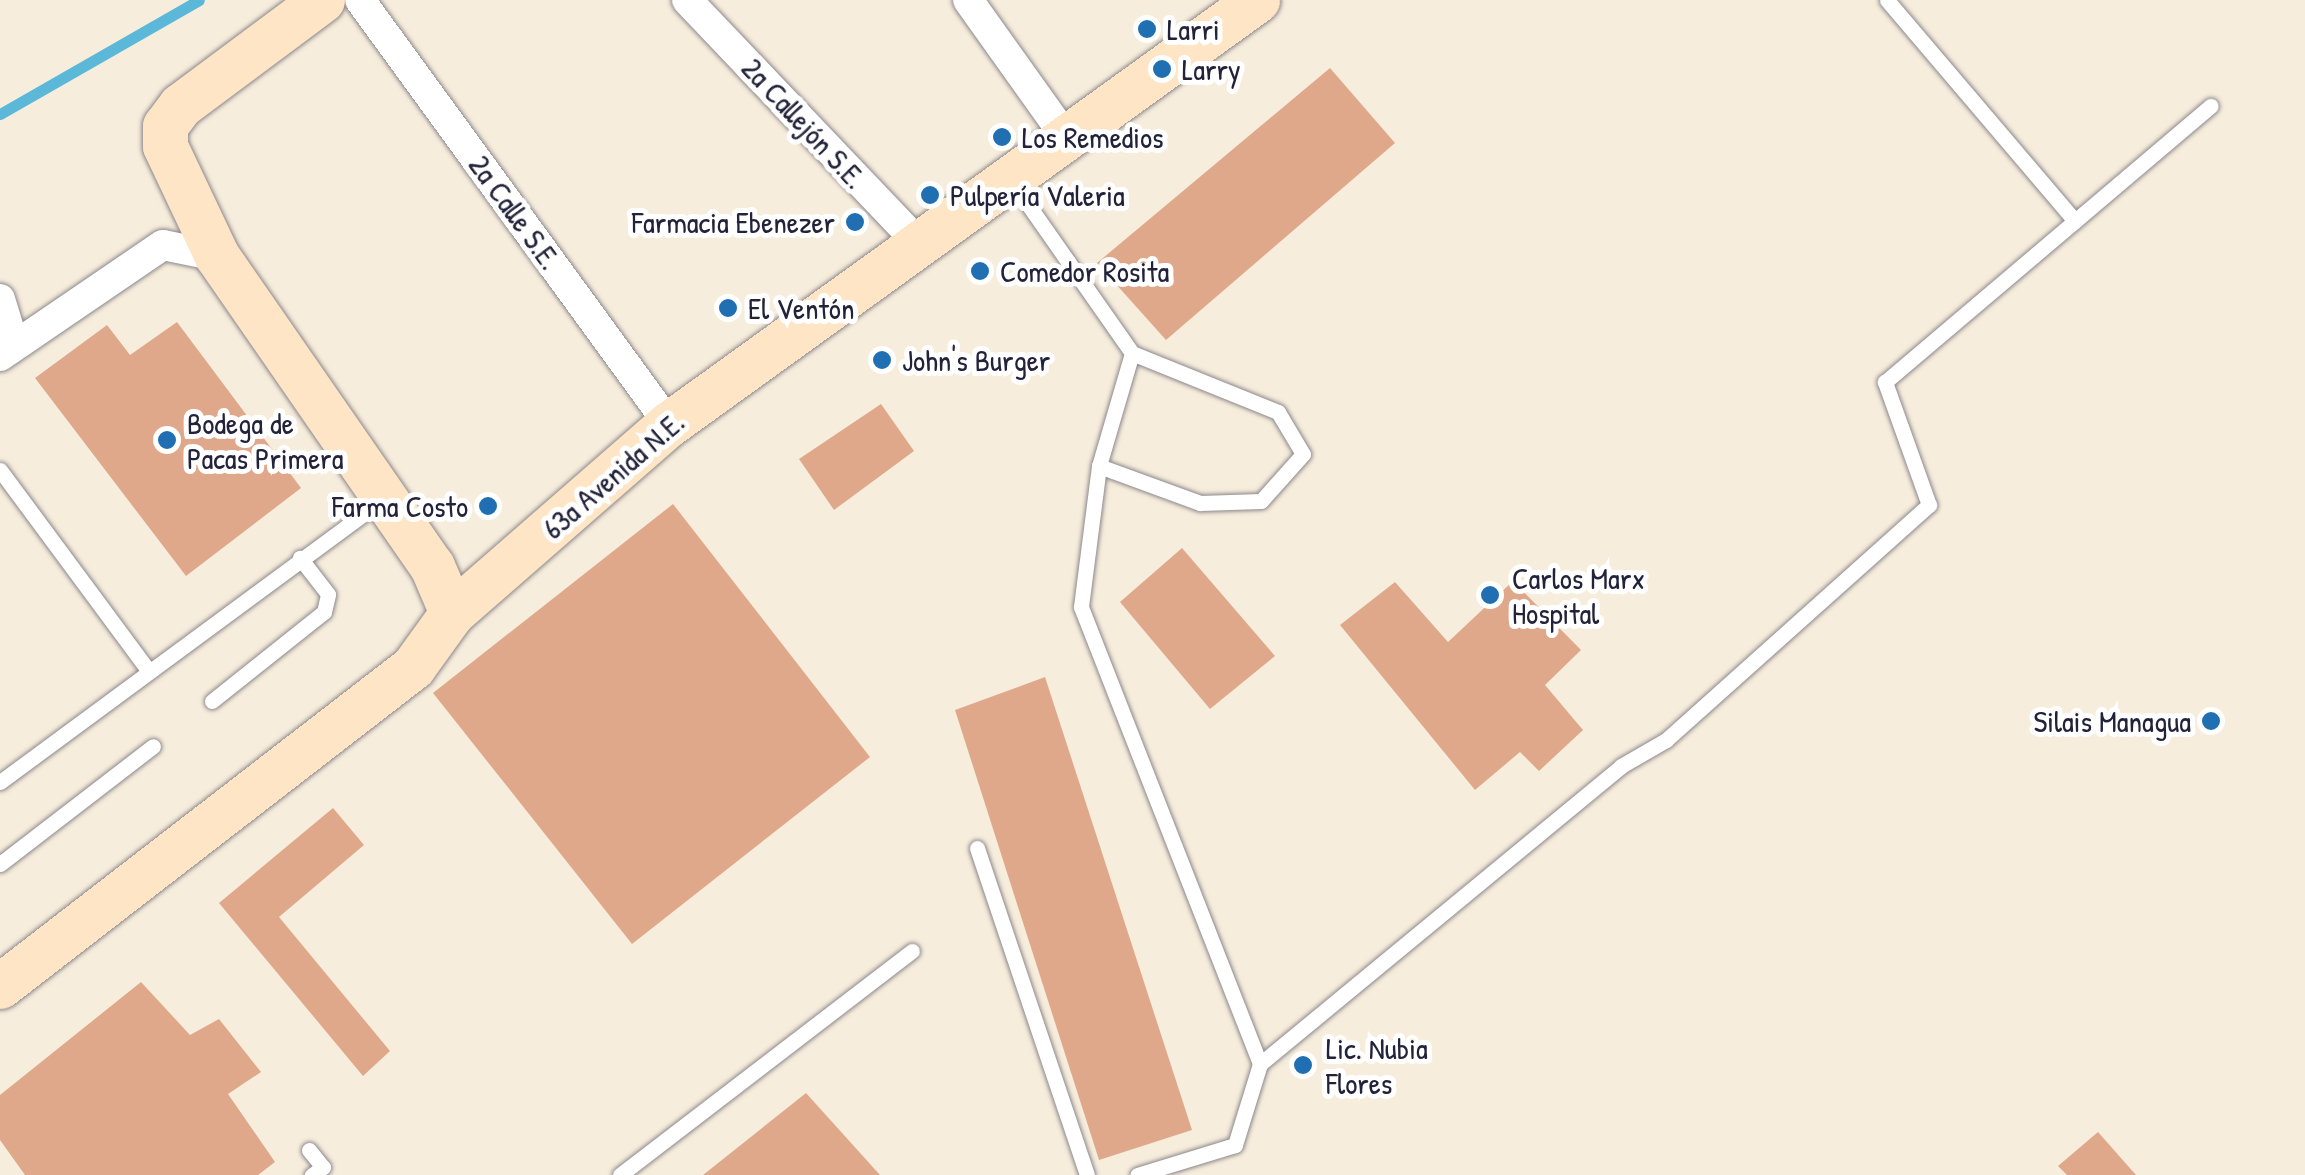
<!DOCTYPE html>
<html>
<head>
<meta charset="utf-8">
<style>
  body { margin:0 }
  #map { position:relative; width:2305px; height:1175px; overflow:hidden; background:#f7eddc; font-family:"Patrick Hand",sans-serif }
  div>[style] { position:absolute }
  .stream>* { height:11px; margin:-5.5px; padding:0 5.5px; transform-origin:5.5px; border-radius:5.5px; background:#5bb8d9 }
  .building>* { inset:0; background:#e0a88b }
  .roads { filter:drop-shadow(0 0 2px #8c888c) drop-shadow(0 0 2px #8c888c) }
  .lane>* { height:15px; margin:-7.5px; padding:0 7.5px; transform-origin:7.5px; border-radius:7.5px; background:#fff }
  .street>* { height:30px; margin:-15px; padding:0 15px; transform-origin:15px; border-radius:15px; background:#fff }
  .secondary>* { height:45px; margin:-22.5px; padding:0 22.5px; transform-origin:22.5px; border-radius:22.5px; background:#fde5c5 }
  .dots>* { width:28px; height:28px; translate:-50% -50%; box-sizing:border-box; border:5px solid #fff; border-radius:50% }
  span { translate:-50% -50%; white-space:nowrap; text-align:center; line-height:1.15; -webkit-text-stroke:10px #fff; paint-order:stroke }
  .poi-label { font-size:30px; color:#22223b }
  .left { translate:0 -50%; text-align:left }
  .right { translate:-100% -50%; text-align:right }
  .street-label { font-size:30px; color:#22223b }
</style>
</head>
<body>
<div id="map">
  <div class="stream">
    <div style="left:0;top:114px;width:229px;rotate:-29.8deg"></div>
  </div>
  <div class="building">
    <div style="clip-path:polygon(1330px 68px,1395px 143px,1166px 340px,1097px 263px)"></div>
    <div style="clip-path:polygon(177px 322px,301px 488px,186px 576px,35px 378px,107px 325px,130px 355px)"></div>
    <div style="clip-path:polygon(881px 404px,914px 451px,834px 510px,799px 459px)"></div>
    <div style="clip-path:polygon(673px 504px,870px 757px,632px 944px,433px 693px)"></div>
    <div style="clip-path:polygon(1182px 548px,1275px 656px,1210px 709px,1120px 602px)"></div>
    <div style="clip-path:polygon(1513px 581px,1581px 650px,1545px 685px,1583px 730px,1539px 771px,1520px 752px,1475px 790px,1340px 625px,1395px 582px,1448px 642px)"></div>
    <div style="clip-path:polygon(1045px 677px,1192px 1130px,1099px 1160px,955px 710px)"></div>
    <div style="clip-path:polygon(333px 808px,364px 845px,279px 917px,390px 1051px,363px 1076px,219px 903px)"></div>
    <div style="clip-path:polygon(141px 982px,190px 1035px,219px 1019px,261px 1072px,228px 1094px,275px 1162px,258px 1175px,25px 1175px,0 1140px,0 1095px)"></div>
    <div style="clip-path:polygon(806px 1093px,880px 1175px,703px 1175px)"></div>
    <div style="clip-path:polygon(2098px 1132px,2136px 1175px,2067px 1175px,2058px 1166px)"></div>
  </div>
  <div class="roads">
    <div class="lane">
      <div style="left:1887px;top:0;width:290px;rotate:49.6deg"></div>
      <div style="left:1013px;top:183px;width:208px;rotate:55deg"></div>
      <div style="left:1132px;top:353px;width:118px;rotate:106.3deg"></div>
      <div style="left:1099px;top:466px;width:142px;rotate:97.3deg"></div>
      <div style="left:1081px;top:607px;width:491px;rotate:68.6deg"></div>
      <div style="left:1260px;top:1064px;width:85px;rotate:107.2deg"></div>
      <div style="left:1235px;top:1145px;width:102px;rotate:163deg"></div>
      <div style="left:1099px;top:466px;width:108px;rotate:20.1deg"></div>
      <div style="left:1200px;top:503px;width:61px;rotate:-1.9deg"></div>
      <div style="left:1261px;top:501px;width:63px;rotate:-48.2deg"></div>
      <div style="left:1303px;top:454px;width:49px;rotate:-120.8deg"></div>
      <div style="left:1278px;top:412px;width:157px;rotate:-158deg"></div>
      <div style="left:0;top:470px;width:250px;rotate:53.5deg"></div>
      <div style="left:212px;top:701px;width:143px;rotate:-38.5deg"></div>
      <div style="left:324px;top:612px;width:18px;rotate:-77deg"></div>
      <div style="left:328px;top:594px;width:46px;rotate:-127.9deg"></div>
      <div style="left:0;top:782px;width:473px;rotate:-36.4deg"></div>
      <div style="left:977px;top:848px;width:345px;rotate:71.4deg"></div>
      <div style="left:0;top:864px;width:193px;rotate:-37.6deg"></div>
      <div style="left:1260px;top:1064px;width:468px;rotate:-39.5deg"></div>
      <div style="left:1621px;top:766px;width:52px;rotate:-30deg"></div>
      <div style="left:1666px;top:740px;width:353px;rotate:-41.8deg"></div>
      <div style="left:1929px;top:505px;width:131px;rotate:-109.7deg"></div>
      <div style="left:1885px;top:382px;width:427px;rotate:-40.3deg"></div>
      <div style="left:309px;top:1150px;width:22px;rotate:51deg"></div>
      <div style="left:323px;top:1167px;width:14px;rotate:144deg"></div>
      <div style="left:620px;top:1175px;width:368px;rotate:-37.5deg"></div>
    </div>
    <div class="street">
      <div style="left:360px;top:0;width:525px;rotate:53.92deg"></div>
      <div style="left:687px;top:0;width:338px;rotate:46.4deg"></div>
      <div style="left:968px;top:0;width:176px;rotate:54.5deg"></div>
      <div style="left:0;top:299px;width:48px;rotate:73.1deg"></div>
      <div style="left:0;top:356px;width:197px;rotate:-34.3deg"></div>
      <div style="left:163px;top:245px;width:55px;rotate:11.5deg"></div>
    </div>
    <div class="secondary">
      <div style="left:322px;top:0;width:177px;rotate:143.3deg"></div>
      <div style="left:180px;top:106px;width:25px;rotate:127deg"></div>
      <div style="left:165px;top:126px;width:20px;rotate:90deg"></div>
      <div style="left:165px;top:146px;width:122px;rotate:64.7deg"></div>
      <div style="left:217px;top:256px;width:377px;rotate:55.3deg"></div>
      <div style="left:432px;top:566px;width:51px;rotate:66.9deg"></div>
      <div style="left:0;top:986px;width:522px;rotate:-37.68deg"></div>
      <div style="left:413px;top:667px;width:67px;rotate:-54.2deg"></div>
      <div style="left:452px;top:613px;width:288px;rotate:-41.1deg"></div>
      <div style="left:669px;top:424px;width:725px;rotate:-35.79deg"></div>
    </div>
  </div>
  <div class="dots">
    <div style="left:1147px;top:29px;background:#1f6fb2"></div>
    <div style="left:1162px;top:69px;background:#1f6fb2"></div>
    <div style="left:1002px;top:137px;background:#1f6fb2"></div>
    <div style="left:930px;top:195px;background:#1f6fb2"></div>
    <div style="left:855px;top:222px;background:#1f6fb2"></div>
    <div style="left:980px;top:271px;background:#1f6fb2"></div>
    <div style="left:728px;top:308px;background:#1f6fb2"></div>
    <div style="left:882px;top:360px;background:#1f6fb2"></div>
    <div style="left:167px;top:440px;background:#1f6fb2"></div>
    <div style="left:488px;top:506px;background:#1f6fb2"></div>
    <div style="left:1490px;top:595px;background:#1f6fb2"></div>
    <div style="left:2211px;top:721px;background:#1f6fb2"></div>
    <div style="left:1303px;top:1065px;background:#1f6fb2"></div>
  </div>
  <div class="poi-label">
    <span class="left" style="left:1167px;top:29px">Larri</span>
    <span class="left" style="left:1182px;top:69px">Larry</span>
    <span class="left" style="left:1022px;top:137px">Los Remedios</span>
    <span class="left" style="left:950px;top:195px">Pulpería Valeria</span>
    <span class="right" style="left:835px;top:222px">Farmacia Ebenezer</span>
    <span class="left" style="left:1000px;top:271px">Comedor Rosita</span>
    <span class="left" style="left:748px;top:308px">El Ventón</span>
    <span class="left" style="left:902px;top:360px">John's Burger</span>
    <span class="left" style="left:187px;top:440px">Bodega de<br>Pacas Primera</span>
    <span class="right" style="left:468px;top:506px">Farma Costo</span>
    <span class="left" style="left:1512px;top:595px">Carlos Marx<br>Hospital</span>
    <span class="right" style="left:2191px;top:721px">Silais Managua</span>
    <span class="left" style="left:1326px;top:1065px">Lic. Nubia<br>Flores</span>
  </div>
  <div class="street-label">
    <span style="left:804px;top:123px;rotate:47deg">2a Callejón S.E.</span>
    <span style="left:515px;top:212px;rotate:54deg">2a Calle S.E.</span>
    <span style="left:613px;top:475px;rotate:-41deg">63a Avenida N.E.</span>
  </div>
</div>
</body>
</html>
